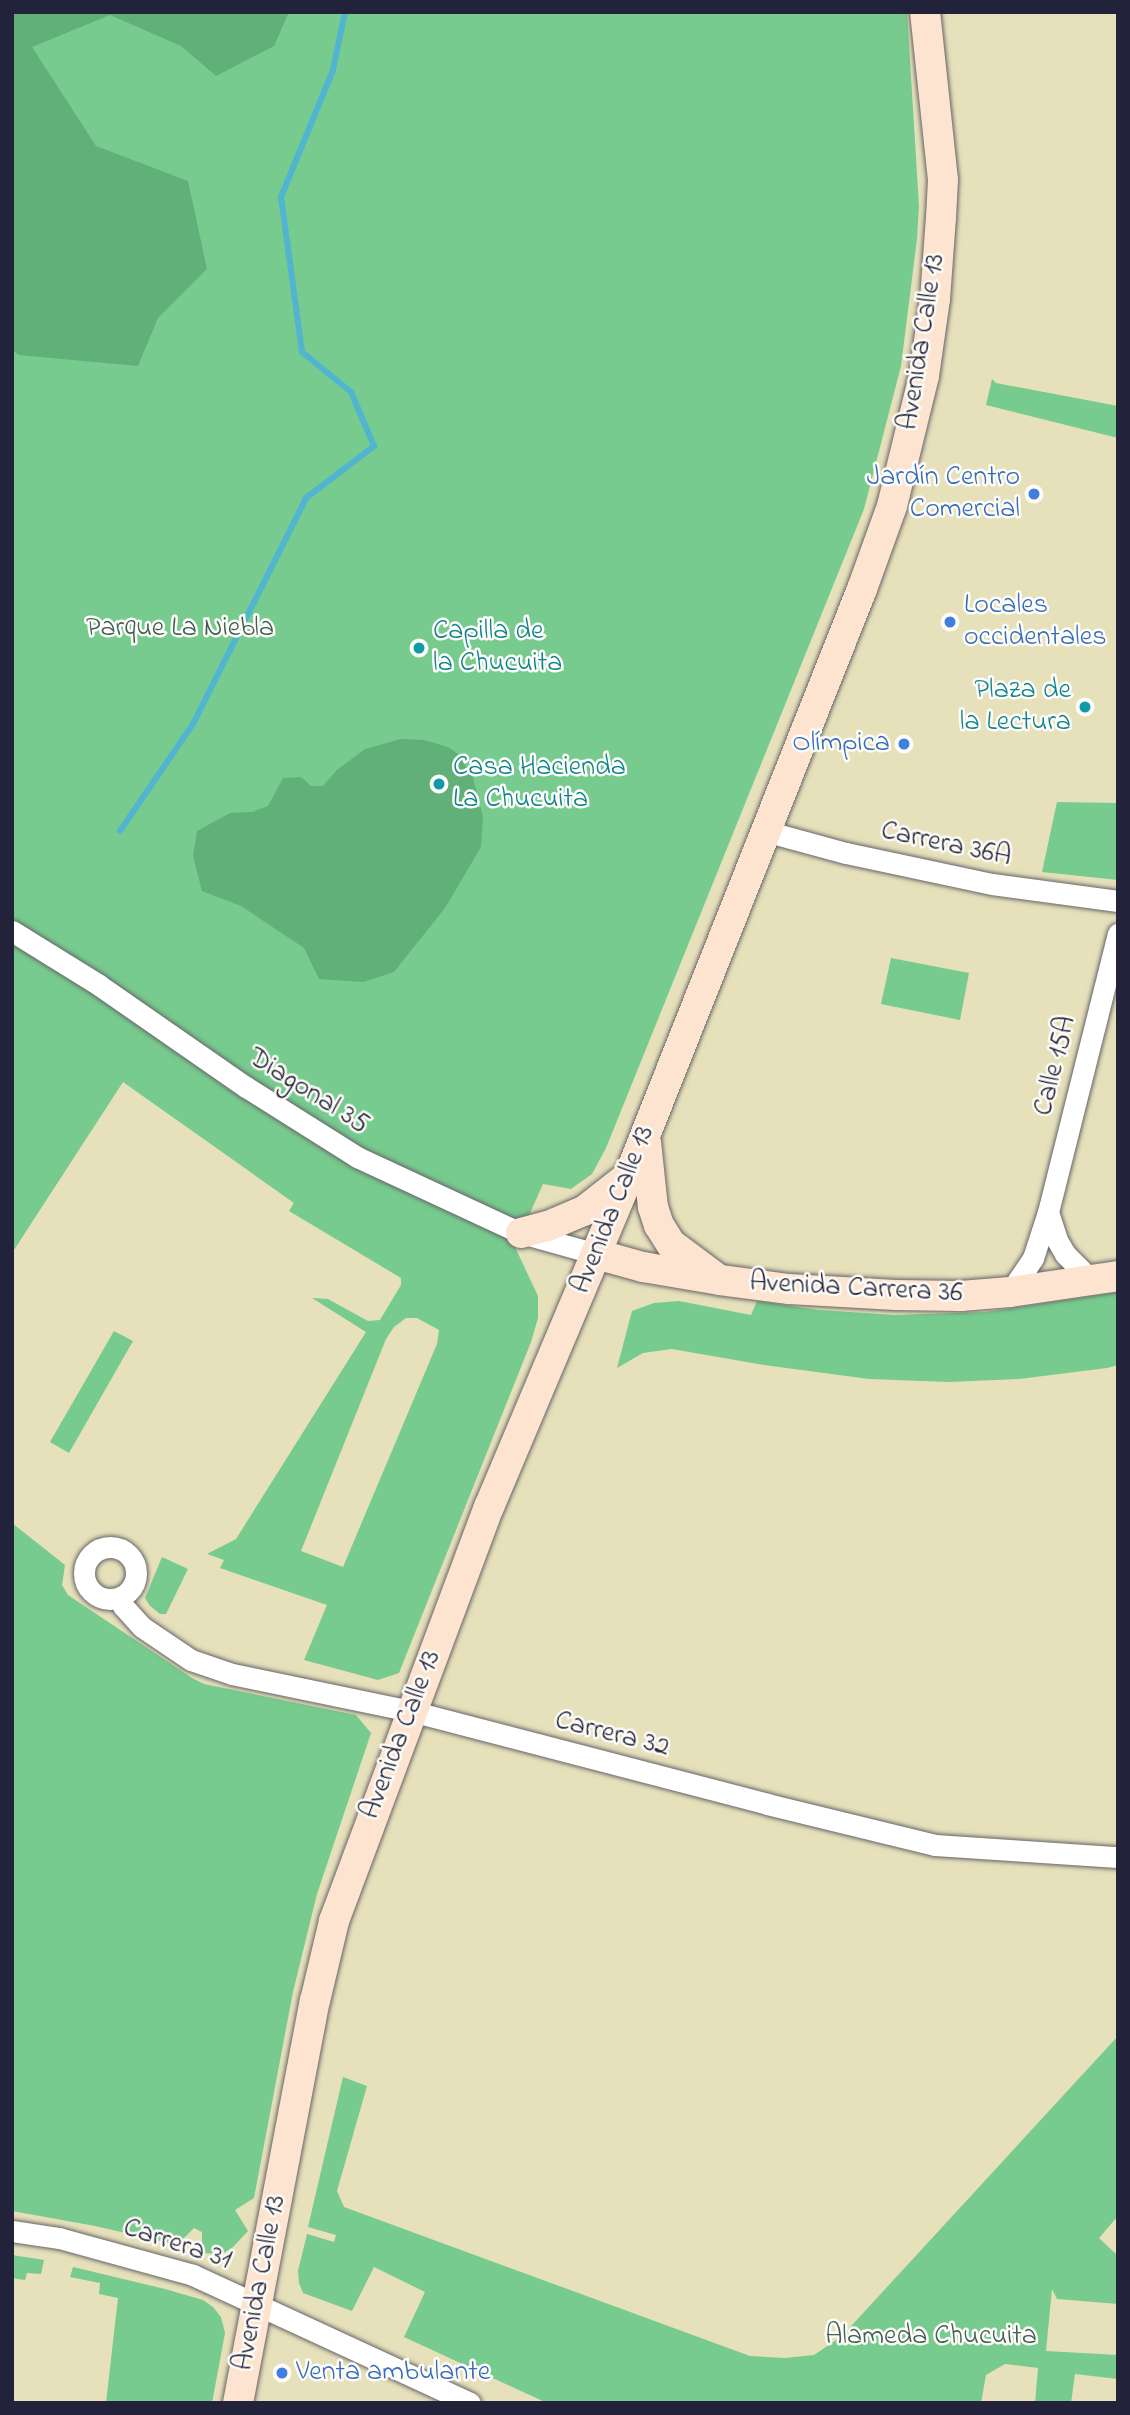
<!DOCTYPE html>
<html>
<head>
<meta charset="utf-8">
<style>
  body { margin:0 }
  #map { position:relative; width:1130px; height:2415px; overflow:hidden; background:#e6e0bb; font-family:"Indie Flower",sans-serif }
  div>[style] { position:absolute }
  .green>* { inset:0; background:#77cb8e }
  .forest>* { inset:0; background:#61af79 }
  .stream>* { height:6px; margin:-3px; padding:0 3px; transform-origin:3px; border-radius:3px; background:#51b5d0 }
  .roads { filter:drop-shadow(0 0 2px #676468) drop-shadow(0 0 2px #676468) }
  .minor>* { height:21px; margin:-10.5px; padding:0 10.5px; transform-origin:10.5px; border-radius:10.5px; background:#fff }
  .minor>.ring { margin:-10.5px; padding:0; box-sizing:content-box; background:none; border:21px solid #fff; border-radius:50% }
  .secondary>* { height:30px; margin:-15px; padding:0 15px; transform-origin:15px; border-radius:15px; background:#fde4d1 }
  .dots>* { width:19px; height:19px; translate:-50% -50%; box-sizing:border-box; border:4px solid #fdfcf7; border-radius:50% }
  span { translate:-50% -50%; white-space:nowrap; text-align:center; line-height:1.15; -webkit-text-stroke:5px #fdfcf7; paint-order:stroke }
  .street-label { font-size:28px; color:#22223b }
  .shop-label { font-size:28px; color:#366cbe }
  .right { translate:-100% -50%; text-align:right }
  .left { translate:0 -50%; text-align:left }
  .park-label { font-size:28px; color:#405d58 }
  .culture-label { font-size:28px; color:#0d838f }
  .frame { position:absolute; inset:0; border:14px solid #22223b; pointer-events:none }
</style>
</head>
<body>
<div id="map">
  <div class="green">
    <div style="clip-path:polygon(evenodd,12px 12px,907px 12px,919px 206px,917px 239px,901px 366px,864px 509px,606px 1148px,592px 1174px,571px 1189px,543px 1184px,515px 1247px,538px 1296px,538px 1318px,531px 1342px,399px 1673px,378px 1680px,304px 1660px,327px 1605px,220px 1568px,224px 1560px,207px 1554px,236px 1539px,366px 1332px,312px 1298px,328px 1299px,368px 1321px,380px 1320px,401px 1285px,401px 1278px,289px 1211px,294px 1203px,123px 1082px,12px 1253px,12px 12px,406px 1318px,417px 1318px,439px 1330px,437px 1344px,343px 1567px,301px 1551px,386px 1339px,394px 1327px,406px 1318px)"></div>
    <div style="clip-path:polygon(992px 379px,996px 383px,1118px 406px,1118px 438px,986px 405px)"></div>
    <div style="clip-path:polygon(1057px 802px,1118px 803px,1118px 880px,1042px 872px)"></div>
    <div style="clip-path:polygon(891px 958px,969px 973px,960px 1020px,881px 1004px)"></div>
    <div style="clip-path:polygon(1118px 1292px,1118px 1365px,1107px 1368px,1019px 1379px,949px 1382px,869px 1379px,764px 1365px,672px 1349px,643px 1353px,617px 1368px,632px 1311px,654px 1303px,679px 1301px,751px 1315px,757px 1301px,819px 1310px,894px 1315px,986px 1312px)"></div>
    <div style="clip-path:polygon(114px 1331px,133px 1341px,69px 1453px,50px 1442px)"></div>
    <div style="clip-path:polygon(12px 1523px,65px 1565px,62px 1585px,68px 1595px,192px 1678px,204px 1684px,356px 1715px,371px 1733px,317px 1894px,293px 1992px,254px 2198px,235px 2210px,248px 2231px,233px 2247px,222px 2254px,202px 2253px,202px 2232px,194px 2228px,177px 2245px,95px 2226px,12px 2211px)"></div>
    <div style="clip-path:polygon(162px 1557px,188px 1569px,166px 1614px,160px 1614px,150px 1606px,145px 1598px)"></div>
    <div style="clip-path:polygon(1118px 2036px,1118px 2216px,1099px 2238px,1118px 2256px,1118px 2304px,1057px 2299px,1052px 2289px,1046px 2351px,1118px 2355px,1118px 2379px,1075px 2374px,1071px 2403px,1035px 2403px,1038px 2368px,1005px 2364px,986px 2375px,981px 2403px,547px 2403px,404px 2337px,425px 2292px,374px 2267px,352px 2311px,303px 2293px,299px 2283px,298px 2271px,307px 2234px,334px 2242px,336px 2235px,308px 2227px,343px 2077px,367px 2086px,337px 2191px,344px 2207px,750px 2356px,785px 2358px,814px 2355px,842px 2336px)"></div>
    <div style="clip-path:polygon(12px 2255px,44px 2260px,41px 2274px,27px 2273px,25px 2280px,12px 2278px)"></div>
    <div style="clip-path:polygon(73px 2267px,165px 2289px,203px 2300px,213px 2307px,221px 2317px,225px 2333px,212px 2403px,106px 2403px,118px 2298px,99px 2294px,100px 2283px,70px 2277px)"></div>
  </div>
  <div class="forest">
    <div style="clip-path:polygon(12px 12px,289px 12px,274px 46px,216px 76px,181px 46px,110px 15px,32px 47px,96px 146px,188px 181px,207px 269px,158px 318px,138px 366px,19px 355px,12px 350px)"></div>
    <div style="clip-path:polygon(401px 739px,424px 740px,448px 747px,458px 754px,473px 778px,483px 817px,481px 847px,445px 908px,394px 972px,363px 982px,319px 979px,304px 948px,241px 906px,202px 891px,193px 856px,197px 831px,230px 813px,252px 812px,268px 806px,283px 778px,301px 777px,311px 786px,323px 786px,337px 770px,365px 749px)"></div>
  </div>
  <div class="stream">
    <div style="left:120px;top:831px;width:130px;rotate:-55.7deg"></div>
    <div style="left:193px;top:724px;width:253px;rotate:-63.4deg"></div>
    <div style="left:306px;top:498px;width:86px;rotate:-37.4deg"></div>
    <div style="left:374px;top:446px;width:59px;rotate:-113.1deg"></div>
    <div style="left:351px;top:392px;width:63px;rotate:-140.8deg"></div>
    <div style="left:302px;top:352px;width:156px;rotate:-97.7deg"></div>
    <div style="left:281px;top:197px;width:137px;rotate:-67.7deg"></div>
    <div style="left:333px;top:70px;width:59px;rotate:-78.3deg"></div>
  </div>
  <div class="roads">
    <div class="minor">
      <div style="left:765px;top:831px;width:84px;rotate:15.2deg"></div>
      <div style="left:846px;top:853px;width:149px;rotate:12deg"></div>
      <div style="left:992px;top:884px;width:127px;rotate:7.7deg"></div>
      <div style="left:12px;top:931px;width:102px;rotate:31.8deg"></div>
      <div style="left:99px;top:985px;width:179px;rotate:34.8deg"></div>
      <div style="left:246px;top:1087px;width:131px;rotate:32.2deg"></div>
      <div style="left:357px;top:1157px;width:181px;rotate:24.9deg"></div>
      <div style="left:521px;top:1233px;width:78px;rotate:15.6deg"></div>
      <div style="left:1048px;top:1212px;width:29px;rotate:72deg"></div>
      <div style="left:1057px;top:1240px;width:16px;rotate:60deg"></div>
      <div style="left:1065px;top:1254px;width:40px;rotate:45deg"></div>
      <div style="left:1010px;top:1292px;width:41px;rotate:-55.9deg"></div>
      <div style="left:1033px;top:1258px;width:48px;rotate:-71.9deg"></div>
      <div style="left:1048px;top:1212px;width:287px;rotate:-75.9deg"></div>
      <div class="ring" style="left:84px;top:1547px;width:31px;height:31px"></div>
      <div style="left:120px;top:1597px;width:9px;rotate:72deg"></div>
      <div style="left:123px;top:1606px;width:28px;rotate:48deg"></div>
      <div style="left:142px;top:1627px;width:59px;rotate:34deg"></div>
      <div style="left:191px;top:1660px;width:43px;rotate:18.9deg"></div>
      <div style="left:232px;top:1674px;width:183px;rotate:11.7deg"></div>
      <div style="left:411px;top:1711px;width:368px;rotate:14.6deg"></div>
      <div style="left:767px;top:1804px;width:173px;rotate:13.7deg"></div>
      <div style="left:935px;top:1845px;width:183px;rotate:3.8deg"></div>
      <div style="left:12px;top:2231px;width:48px;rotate:8.5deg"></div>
      <div style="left:59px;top:2238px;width:139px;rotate:15.4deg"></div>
      <div style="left:193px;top:2275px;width:305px;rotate:24.8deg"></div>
    </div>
    <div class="secondary">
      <div style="left:646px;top:1142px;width:65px;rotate:83.9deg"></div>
      <div style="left:653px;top:1207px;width:19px;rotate:72deg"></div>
      <div style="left:659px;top:1225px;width:22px;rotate:58deg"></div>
      <div style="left:671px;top:1244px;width:54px;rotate:36.7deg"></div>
      <div style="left:521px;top:1233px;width:28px;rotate:-15deg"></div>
      <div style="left:548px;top:1226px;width:39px;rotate:-23deg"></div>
      <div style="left:584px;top:1211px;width:53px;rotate:-38.2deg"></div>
      <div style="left:596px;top:1254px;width:49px;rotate:15.5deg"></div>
      <div style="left:643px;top:1267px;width:78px;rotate:9.6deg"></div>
      <div style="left:720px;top:1280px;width:70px;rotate:7.4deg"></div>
      <div style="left:789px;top:1289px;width:107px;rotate:3.2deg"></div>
      <div style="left:896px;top:1295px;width:65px;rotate:0.9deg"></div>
      <div style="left:961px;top:1296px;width:49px;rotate:-4.7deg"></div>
      <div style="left:1010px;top:1292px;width:109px;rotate:-8.4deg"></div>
      <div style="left:238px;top:2403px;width:409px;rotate:-79.2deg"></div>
      <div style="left:315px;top:2001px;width:82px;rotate:-76.6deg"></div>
      <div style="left:334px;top:1921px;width:442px;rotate:-69.5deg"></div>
      <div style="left:489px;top:1507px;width:359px;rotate:-67.1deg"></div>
      <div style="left:629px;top:1176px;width:632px;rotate:-68.35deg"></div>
      <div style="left:862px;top:589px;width:88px;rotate:-70.1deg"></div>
      <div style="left:892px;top:506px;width:134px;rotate:-76.2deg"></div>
      <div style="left:924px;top:376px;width:78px;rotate:-81.9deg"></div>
      <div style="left:935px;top:299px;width:81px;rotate:-85.8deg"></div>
      <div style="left:941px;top:218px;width:38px;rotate:-87deg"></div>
      <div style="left:943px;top:180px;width:169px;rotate:-96.1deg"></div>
    </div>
  </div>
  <div class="dots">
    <div style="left:1034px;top:494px;background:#3f7fe0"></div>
    <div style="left:950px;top:622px;background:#3f7fe0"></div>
    <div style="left:419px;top:648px;background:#0f9aa8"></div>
    <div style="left:1085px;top:707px;background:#0f9aa8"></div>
    <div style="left:904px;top:744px;background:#3f7fe0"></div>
    <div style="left:439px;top:784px;background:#0f9aa8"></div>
    <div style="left:282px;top:2373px;background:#3f7fe0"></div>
  </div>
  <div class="street-label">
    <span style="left:923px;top:342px;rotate:-81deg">Avenida Calle 13</span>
    <span style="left:946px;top:845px;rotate:12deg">Carrera 36A</span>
    <span style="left:1056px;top:1066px;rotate:-76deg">Calle 15A</span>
    <span style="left:308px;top:1092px;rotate:32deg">Diagonal 35</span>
    <span style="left:614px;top:1210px;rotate:-68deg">Avenida Calle 13</span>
    <span style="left:856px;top:1289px;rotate:3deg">Avenida Carrera 36</span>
    <span style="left:402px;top:1735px;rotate:-69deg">Avenida Calle 13</span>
    <span style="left:612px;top:1735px;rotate:14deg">Carrera 32</span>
    <span style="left:177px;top:2245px;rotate:18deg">Carrera 31</span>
    <span style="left:261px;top:2283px;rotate:-79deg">Avenida Calle 13</span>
  </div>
  <div class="shop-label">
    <span class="right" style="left:1020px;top:494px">Jardín Centro<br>Comercial</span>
    <span class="left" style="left:964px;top:622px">Locales<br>occidentales</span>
    <span class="right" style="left:890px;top:744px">Olímpica</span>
    <span class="left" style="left:296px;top:2373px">Venta ambulante</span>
  </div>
  <div class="park-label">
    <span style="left:180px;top:629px">Parque La Niebla</span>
    <span style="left:931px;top:2337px">Alameda Chucuita</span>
  </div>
  <div class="culture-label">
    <span class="left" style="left:433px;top:648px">Capilla de<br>la Chucuita</span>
    <span class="right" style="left:1071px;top:707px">Plaza de<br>la Lectura</span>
    <span class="left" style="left:453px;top:784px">Casa Hacienda<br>La Chucuita</span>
  </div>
  <div class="frame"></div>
</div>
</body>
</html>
